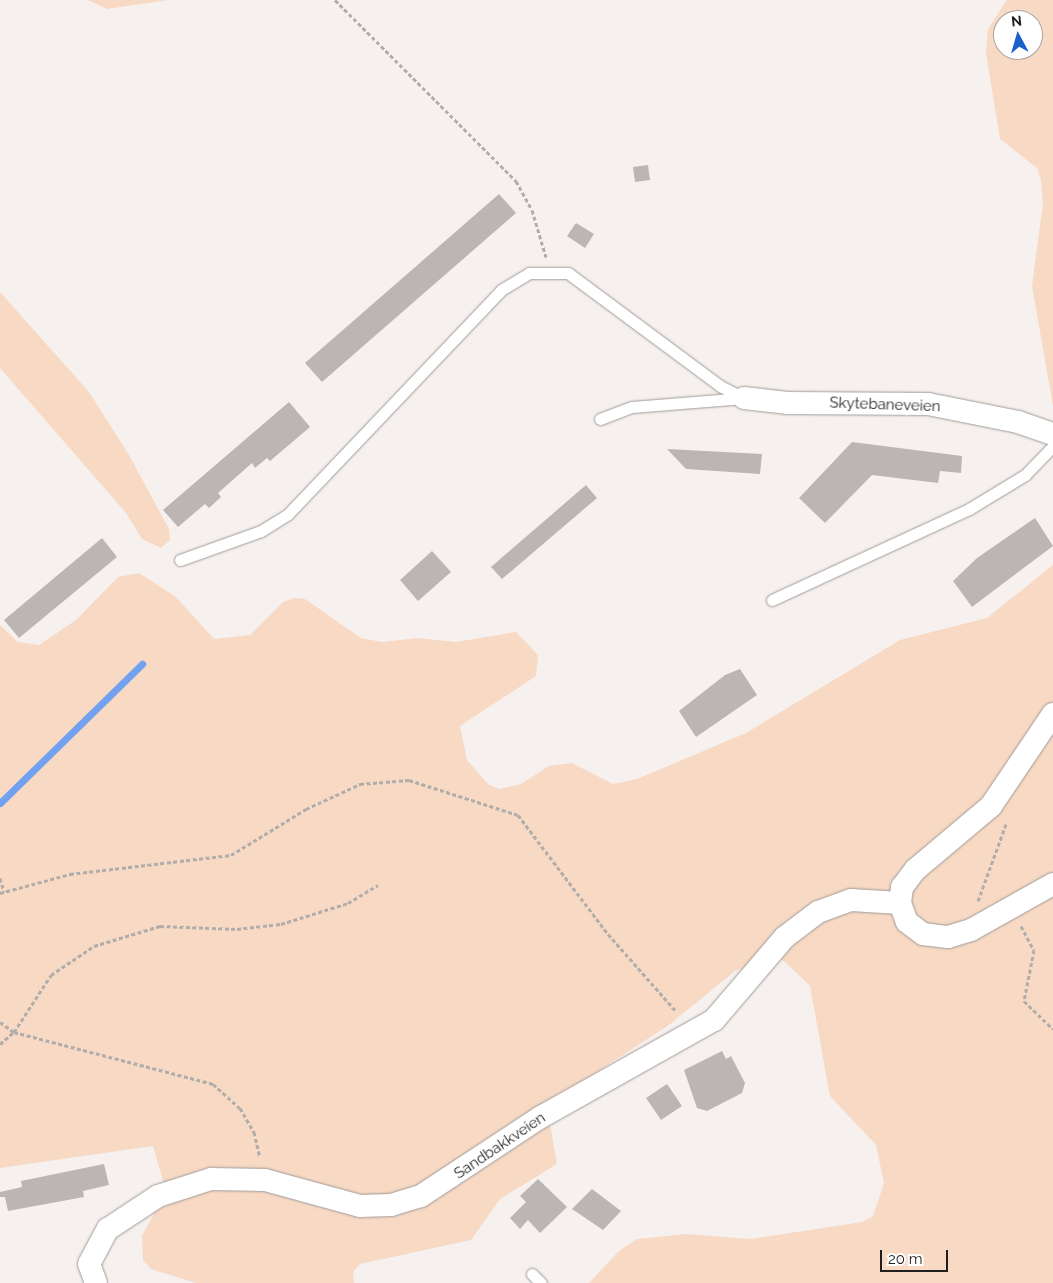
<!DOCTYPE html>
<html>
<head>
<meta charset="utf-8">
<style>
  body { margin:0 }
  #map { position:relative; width:1053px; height:1283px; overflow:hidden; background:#f6f1ee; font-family:Raleway,sans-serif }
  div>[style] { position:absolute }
  .green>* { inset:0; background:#f7d9c4 }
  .stream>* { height:7px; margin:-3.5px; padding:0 3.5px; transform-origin:3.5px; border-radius:3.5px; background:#71a1ef }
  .building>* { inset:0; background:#bbb6b3 }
  .path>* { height:3px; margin-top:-1.5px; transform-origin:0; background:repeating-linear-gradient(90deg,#b1adaa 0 4px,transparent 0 6.5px) }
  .roads { filter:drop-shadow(0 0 1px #a09b98) drop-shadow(0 0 1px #a09b98) }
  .lane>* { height:11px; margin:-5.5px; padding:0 5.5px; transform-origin:5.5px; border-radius:5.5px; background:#fff }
  .street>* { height:22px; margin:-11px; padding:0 11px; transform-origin:11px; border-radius:11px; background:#fff }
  span { translate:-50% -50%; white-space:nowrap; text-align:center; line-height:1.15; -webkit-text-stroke:5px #fff; paint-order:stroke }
  .street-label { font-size:15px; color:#211f1e }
  .north { position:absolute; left:993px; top:10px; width:50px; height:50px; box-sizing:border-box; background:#fff; border:1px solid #a6a5a5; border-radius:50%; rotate:354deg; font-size:14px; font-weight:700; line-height:20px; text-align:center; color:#211f1e }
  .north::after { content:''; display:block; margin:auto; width:18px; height:22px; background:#1b60cb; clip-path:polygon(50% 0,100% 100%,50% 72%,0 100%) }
  .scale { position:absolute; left:880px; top:1250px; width:68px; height:22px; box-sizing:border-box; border:2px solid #211f1e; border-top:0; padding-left:6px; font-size:15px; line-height:18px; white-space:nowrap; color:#211f1e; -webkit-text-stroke:4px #fff; paint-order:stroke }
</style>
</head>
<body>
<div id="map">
  <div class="green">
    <div style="clip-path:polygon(88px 0,168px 0,107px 9px)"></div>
    <div style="clip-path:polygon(evenodd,1007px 0,1053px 0,1053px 406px,1032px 286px,1043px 203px,1041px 180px,1037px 168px,1000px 139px,986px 53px,988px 29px,1007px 0,1003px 20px,1033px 20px,1033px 50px,1003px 50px,1003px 20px)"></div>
    <div style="clip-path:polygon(0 292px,89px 392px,129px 455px,169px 529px,170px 540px,161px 548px,142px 539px,126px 513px,0 368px)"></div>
    <div style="clip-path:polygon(1053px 565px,1053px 1283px,589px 1283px,619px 1251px,637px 1239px,686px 1234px,750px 1239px,862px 1222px,873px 1216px,884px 1183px,876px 1145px,830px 1096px,810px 986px,784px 961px,772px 958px,735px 971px,669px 1025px,569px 1090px,549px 1118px,557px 1164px,500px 1199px,471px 1240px,360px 1264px,353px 1272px,354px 1283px,196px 1283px,151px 1269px,143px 1260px,142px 1236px,166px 1191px,153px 1146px,0 1168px,0 625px,18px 642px,39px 645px,76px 620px,118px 577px,139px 573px,176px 597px,214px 639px,250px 635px,283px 602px,294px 598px,305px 599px,361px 638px,382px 642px,418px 638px,456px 642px,516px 632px,538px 655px,536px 676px,460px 726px,467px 760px,489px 785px,500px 789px,521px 784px,549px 766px,572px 763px,613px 784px,637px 779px,746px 733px,900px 640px,987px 618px)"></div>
  </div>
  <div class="stream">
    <div style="left:0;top:803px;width:199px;rotate:-44.4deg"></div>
  </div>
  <div class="building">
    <div style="clip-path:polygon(648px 165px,650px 180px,635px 182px,633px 167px)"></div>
    <div style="clip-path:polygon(499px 194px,516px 213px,322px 382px,305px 363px)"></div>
    <div style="clip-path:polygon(576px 223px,594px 234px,585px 248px,567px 236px)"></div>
    <div style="clip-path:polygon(289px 402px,310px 427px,270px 461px,267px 458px,255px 468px,252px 463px,218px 493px,221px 497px,209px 508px,205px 504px,178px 527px,163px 510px)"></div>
    <div style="clip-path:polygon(852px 442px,962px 456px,961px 473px,940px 471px,938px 483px,872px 475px,825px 523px,799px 498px)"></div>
    <div style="clip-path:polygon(667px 449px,762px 454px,760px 474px,686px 469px)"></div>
    <div style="clip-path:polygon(586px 485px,597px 498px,502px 579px,491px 567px)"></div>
    <div style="clip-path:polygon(1035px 518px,1053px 546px,972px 607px,953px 581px,977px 558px)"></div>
    <div style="clip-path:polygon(102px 538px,117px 557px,19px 638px,4px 620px)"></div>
    <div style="clip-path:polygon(432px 551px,451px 572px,418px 601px,400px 580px)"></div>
    <div style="clip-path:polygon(740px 669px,757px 695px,696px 737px,679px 711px,725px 675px)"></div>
    <div style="clip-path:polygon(722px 1051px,726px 1059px,731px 1056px,745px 1083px,742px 1093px,707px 1111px,697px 1108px,684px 1070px)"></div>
    <div style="clip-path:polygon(667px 1084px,682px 1106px,661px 1120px,646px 1098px)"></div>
    <div style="clip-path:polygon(104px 1164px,109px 1185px,83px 1191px,84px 1197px,8px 1211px,5px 1197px,0 1197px,0 1192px,22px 1187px,21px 1181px)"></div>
    <div style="clip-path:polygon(538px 1179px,567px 1207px,540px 1233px,528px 1220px,520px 1229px,510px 1218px,526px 1202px,520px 1196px)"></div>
    <div style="clip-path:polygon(592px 1189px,621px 1211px,603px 1230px,572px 1209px)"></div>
  </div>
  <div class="path">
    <div style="left:335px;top:0;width:256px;rotate:45deg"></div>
    <div style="left:516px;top:181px;width:33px;rotate:61deg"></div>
    <div style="left:532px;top:210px;width:49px;rotate:73.4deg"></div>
    <div style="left:0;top:878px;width:14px;rotate:73deg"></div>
    <div style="left:0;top:893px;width:73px;rotate:-15.2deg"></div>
    <div style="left:70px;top:874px;width:162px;rotate:-6.7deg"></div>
    <div style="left:231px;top:855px;width:88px;rotate:-31.5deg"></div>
    <div style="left:306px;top:809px;width:60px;rotate:-24.8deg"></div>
    <div style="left:360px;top:784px;width:49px;rotate:-4.7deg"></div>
    <div style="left:409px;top:780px;width:114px;rotate:17.8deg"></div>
    <div style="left:518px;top:815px;width:149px;rotate:52.9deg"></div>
    <div style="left:608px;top:934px;width:103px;rotate:48.6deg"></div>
    <div style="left:978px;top:901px;width:82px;rotate:-70deg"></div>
    <div style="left:1021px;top:926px;width:27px;rotate:62deg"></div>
    <div style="left:1034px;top:950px;width:52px;rotate:101.1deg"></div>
    <div style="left:1024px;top:1001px;width:40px;rotate:44deg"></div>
    <div style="left:0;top:1022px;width:17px;rotate:36deg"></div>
    <div style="left:14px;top:1032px;width:206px;rotate:14.6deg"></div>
    <div style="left:213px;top:1084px;width:36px;rotate:42deg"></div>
    <div style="left:240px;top:1108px;width:28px;rotate:60deg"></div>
    <div style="left:254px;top:1132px;width:26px;rotate:77deg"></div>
    <div style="left:0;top:1044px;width:18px;rotate:-41deg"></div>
    <div style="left:14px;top:1032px;width:68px;rotate:-57deg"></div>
    <div style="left:51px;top:975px;width:52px;rotate:-34deg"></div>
    <div style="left:94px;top:946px;width:69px;rotate:-16.9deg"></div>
    <div style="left:160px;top:926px;width:77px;rotate:2.2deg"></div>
    <div style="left:237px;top:929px;width:44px;rotate:-6.5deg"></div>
    <div style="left:281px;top:924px;width:70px;rotate:-17.4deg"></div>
    <div style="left:348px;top:903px;width:35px;rotate:-31deg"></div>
  </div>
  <div class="roads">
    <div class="lane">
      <div style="left:600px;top:419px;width:34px;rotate:-21deg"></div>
      <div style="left:632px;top:407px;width:112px;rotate:-4.6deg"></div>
      <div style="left:180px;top:560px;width:86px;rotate:-19.7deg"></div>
      <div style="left:261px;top:531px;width:32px;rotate:-32deg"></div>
      <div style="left:288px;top:514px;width:309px;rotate:-46.4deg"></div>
      <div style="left:501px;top:290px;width:33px;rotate:-31deg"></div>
      <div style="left:529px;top:273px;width:39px"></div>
      <div style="left:568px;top:273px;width:189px;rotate:36.6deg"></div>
      <div style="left:720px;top:386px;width:27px;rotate:27deg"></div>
      <div style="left:772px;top:600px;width:217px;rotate:-24.8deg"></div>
      <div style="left:969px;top:509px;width:66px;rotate:-31.3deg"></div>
      <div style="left:1025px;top:475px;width:40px;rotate:-46deg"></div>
      <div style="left:532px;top:1274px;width:13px;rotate:45deg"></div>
    </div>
    <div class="street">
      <div style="left:744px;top:398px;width:43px;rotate:6.6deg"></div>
      <div style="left:787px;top:403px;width:141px;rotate:0.4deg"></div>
      <div style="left:928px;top:404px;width:92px;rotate:11.3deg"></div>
      <div style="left:1018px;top:422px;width:37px;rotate:19deg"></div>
      <div style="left:1053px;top:714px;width:111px;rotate:124deg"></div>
      <div style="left:991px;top:806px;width:99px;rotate:139.9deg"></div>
      <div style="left:915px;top:870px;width:21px;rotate:127deg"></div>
      <div style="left:902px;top:887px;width:16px;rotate:97deg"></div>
      <div style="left:900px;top:903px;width:20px;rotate:70deg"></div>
      <div style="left:907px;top:922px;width:20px;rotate:37deg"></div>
      <div style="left:923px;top:934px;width:25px;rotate:7deg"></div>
      <div style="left:948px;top:937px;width:24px;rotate:-17deg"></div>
      <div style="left:971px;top:930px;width:94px;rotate:-29.3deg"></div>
      <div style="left:96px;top:1283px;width:20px;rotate:-110deg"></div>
      <div style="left:89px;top:1264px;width:40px;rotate:-62deg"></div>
      <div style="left:108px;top:1229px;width:60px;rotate:-33.4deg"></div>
      <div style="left:158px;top:1196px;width:56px;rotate:-17.8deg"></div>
      <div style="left:211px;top:1179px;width:54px;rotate:1.1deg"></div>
      <div style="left:265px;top:1180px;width:98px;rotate:15.3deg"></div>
      <div style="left:360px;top:1206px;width:31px;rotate:-2deg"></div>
      <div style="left:391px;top:1205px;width:31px;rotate:-17deg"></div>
      <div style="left:421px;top:1196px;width:144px;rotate:-33.4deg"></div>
      <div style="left:541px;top:1117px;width:198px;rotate:-29.3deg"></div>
      <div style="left:714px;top:1020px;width:109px;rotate:-49.5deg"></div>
      <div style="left:785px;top:937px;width:41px;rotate:-37.1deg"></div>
      <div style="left:818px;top:912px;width:35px;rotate:-20deg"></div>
      <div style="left:851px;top:900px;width:49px;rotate:3.5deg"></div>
    </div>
  </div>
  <div class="street-label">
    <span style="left:885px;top:405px;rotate:2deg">Skytebaneveien</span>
    <span style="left:500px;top:1146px;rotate:-34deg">Sandbakkveien</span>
  </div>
  <div class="north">N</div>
  <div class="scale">20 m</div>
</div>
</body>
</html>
